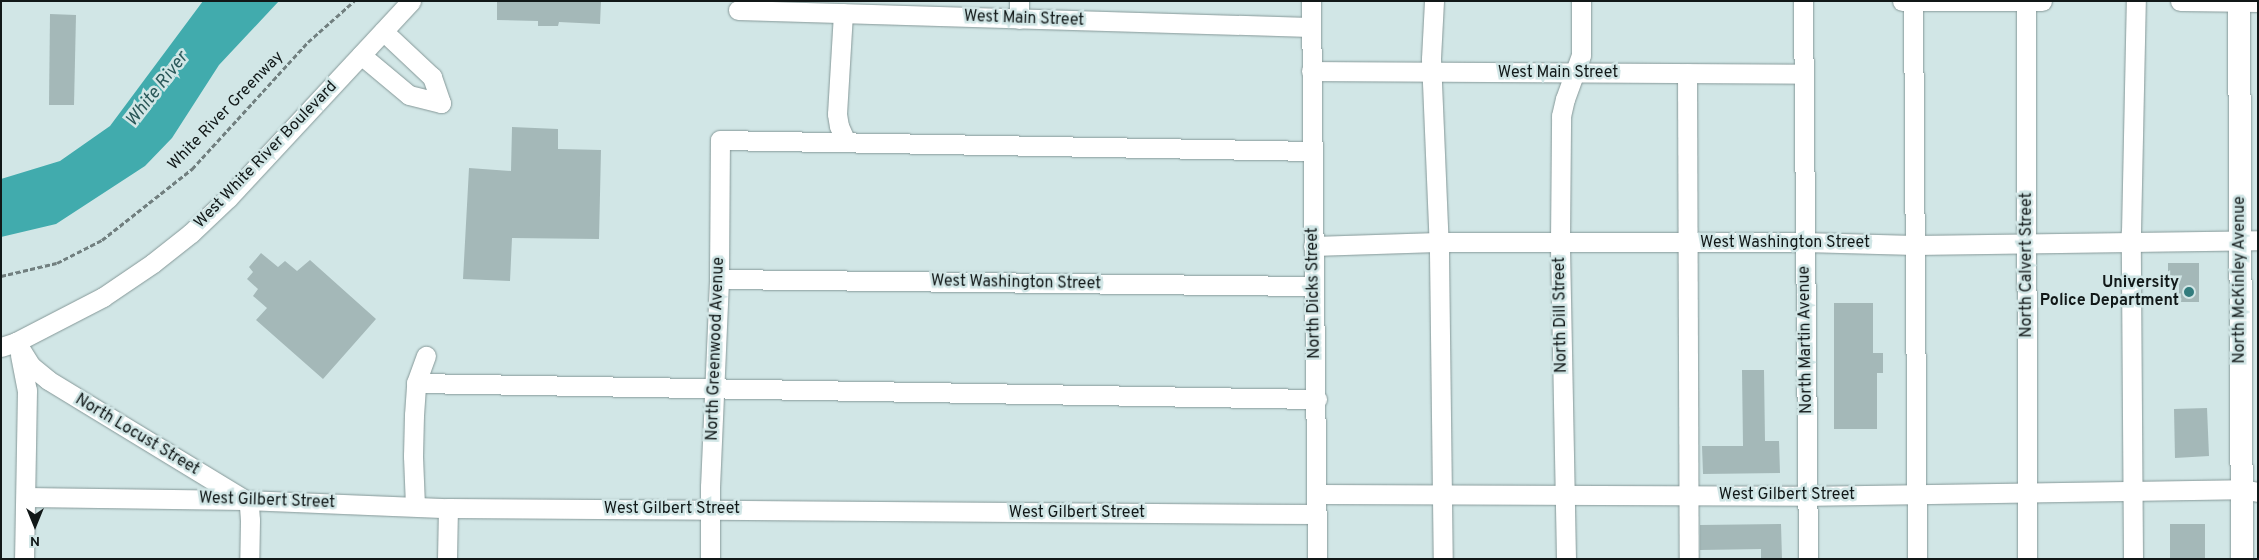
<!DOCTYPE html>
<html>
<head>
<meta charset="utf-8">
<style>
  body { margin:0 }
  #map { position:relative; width:2259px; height:560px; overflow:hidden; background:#d1e6e6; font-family:Overpass,sans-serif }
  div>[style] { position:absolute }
  .water>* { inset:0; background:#41abad }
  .building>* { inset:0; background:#a4b8b8 }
  .path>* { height:3px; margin-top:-1.5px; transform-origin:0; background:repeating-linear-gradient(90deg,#717f7f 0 5px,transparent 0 7.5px) }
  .roads { filter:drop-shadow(0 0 1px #859898) drop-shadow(0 0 1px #859898) }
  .minor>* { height:19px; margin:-9.5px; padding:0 9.5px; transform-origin:9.5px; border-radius:9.5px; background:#fff }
  .major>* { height:22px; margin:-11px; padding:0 11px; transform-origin:11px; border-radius:11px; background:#fff }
  .dots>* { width:14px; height:14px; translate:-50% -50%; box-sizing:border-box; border:2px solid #d1e6e6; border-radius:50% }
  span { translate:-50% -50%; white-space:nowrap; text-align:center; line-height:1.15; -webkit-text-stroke:5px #d1e6e6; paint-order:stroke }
  .street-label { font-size:16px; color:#111818 }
  .poi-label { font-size:16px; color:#111818; font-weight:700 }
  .right { translate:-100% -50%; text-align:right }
  .water-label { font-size:18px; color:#2a5859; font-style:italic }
  .frame { position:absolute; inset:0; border:2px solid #111818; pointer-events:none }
  .north { position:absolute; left:10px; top:500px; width:50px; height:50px; -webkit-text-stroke:4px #d1e6e6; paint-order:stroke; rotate:180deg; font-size:14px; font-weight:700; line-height:20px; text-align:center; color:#111818 }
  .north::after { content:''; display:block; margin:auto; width:18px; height:22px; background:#111818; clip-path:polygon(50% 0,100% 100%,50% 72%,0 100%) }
</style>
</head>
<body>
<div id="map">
  <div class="water">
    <div style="clip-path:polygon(203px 1px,279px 1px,219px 65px,172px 138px,145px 166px,56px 224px,1px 237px,1px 179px,60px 161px,110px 126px)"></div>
  </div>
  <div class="building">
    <div style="clip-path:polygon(497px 1px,601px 1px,600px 24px,559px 22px,558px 26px,538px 26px,538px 21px,497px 20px)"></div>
    <div style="clip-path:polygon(50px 14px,76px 15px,74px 105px,49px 105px)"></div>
    <div style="clip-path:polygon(512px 127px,558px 129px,558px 149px,601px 150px,599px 239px,512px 238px,510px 281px,463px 279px,469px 168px,511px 171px)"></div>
    <div style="clip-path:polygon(261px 253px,278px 267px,285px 261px,297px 271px,310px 260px,376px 319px,323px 379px,256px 320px,267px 308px,253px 296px,258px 289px,247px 279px,253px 272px,249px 267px)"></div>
    <div style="clip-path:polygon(2168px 263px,2199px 263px,2199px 302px,2179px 302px,2179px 282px,2168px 282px)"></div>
    <div style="clip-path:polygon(1834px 303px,1873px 303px,1873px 353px,1883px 353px,1883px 373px,1877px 373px,1877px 429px,1834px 429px)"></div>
    <div style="clip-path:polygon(1742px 370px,1764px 370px,1765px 441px,1779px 441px,1780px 473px,1703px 474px,1702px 446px,1743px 446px)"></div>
    <div style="clip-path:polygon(2207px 408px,2209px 456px,2175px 458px,2174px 409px)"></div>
    <div style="clip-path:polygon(1781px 524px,1782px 559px,1761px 559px,1761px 549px,1700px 550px,1700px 525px)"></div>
    <div style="clip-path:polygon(2170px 524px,2205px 524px,2205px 559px,2170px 559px)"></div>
  </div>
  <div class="path">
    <div style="left:1px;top:276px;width:57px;rotate:-13.1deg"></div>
    <div style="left:57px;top:263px;width:51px;rotate:-27.1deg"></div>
    <div style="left:102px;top:240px;width:115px;rotate:-38.3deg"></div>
    <div style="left:192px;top:169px;width:172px;rotate:-47.6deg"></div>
    <div style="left:308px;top:42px;width:62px;rotate:-41.7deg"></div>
  </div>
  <div class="roads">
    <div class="minor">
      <div style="left:1311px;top:1px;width:558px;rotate:89.38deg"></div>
      <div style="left:1434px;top:1px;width:58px;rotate:93deg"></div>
      <div style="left:1431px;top:59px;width:194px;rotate:87.6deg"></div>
      <div style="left:1439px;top:253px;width:306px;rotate:89.3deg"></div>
      <div style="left:1803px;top:1px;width:558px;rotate:89.49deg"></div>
      <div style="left:1902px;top:1px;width:140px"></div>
      <div style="left:2026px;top:1px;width:558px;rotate:89.9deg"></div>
      <div style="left:2180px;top:1px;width:78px;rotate:0.7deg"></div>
      <div style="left:1913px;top:2px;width:557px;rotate:89.59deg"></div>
      <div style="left:738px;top:10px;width:572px;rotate:1.7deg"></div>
      <div style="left:843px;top:13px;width:101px;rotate:93.4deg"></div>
      <div style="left:837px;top:114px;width:12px;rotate:81deg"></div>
      <div style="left:839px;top:126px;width:17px;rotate:66deg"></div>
      <div style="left:1019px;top:19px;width:18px;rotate:-90deg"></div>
      <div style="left:361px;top:55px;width:62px;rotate:39.8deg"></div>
      <div style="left:409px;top:95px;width:33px;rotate:14deg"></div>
      <div style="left:441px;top:103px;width:28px;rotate:-109deg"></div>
      <div style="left:432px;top:77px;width:67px;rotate:-136.8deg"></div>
      <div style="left:1311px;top:71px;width:493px;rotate:0.3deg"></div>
      <div style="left:1687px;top:73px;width:486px;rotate:89.8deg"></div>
      <div style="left:1313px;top:246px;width:125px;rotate:-1.8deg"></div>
      <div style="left:1438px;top:242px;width:367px"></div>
      <div style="left:1805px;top:242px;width:110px;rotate:1.6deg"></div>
      <div style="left:1915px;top:245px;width:343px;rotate:-0.8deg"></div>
      <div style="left:719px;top:279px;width:594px;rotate:0.68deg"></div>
      <div style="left:16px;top:342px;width:28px;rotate:58deg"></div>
      <div style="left:31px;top:366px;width:22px;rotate:39deg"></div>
      <div style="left:48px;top:380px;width:231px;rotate:31.3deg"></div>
      <div style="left:245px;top:500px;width:7px;rotate:56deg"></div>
      <div style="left:249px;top:506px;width:14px;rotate:86deg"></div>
      <div style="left:250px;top:520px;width:39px;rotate:91deg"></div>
      <div style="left:1px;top:347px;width:16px;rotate:-18deg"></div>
      <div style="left:16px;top:342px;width:98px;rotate:-27.3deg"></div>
      <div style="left:103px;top:297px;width:60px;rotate:-34.2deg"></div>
      <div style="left:153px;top:263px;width:48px;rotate:-38.3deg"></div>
      <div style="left:191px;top:233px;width:51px;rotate:-43.4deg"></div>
      <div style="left:228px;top:198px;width:269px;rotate:-47.1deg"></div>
      <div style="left:20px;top:355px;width:36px;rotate:79deg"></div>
      <div style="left:27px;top:390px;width:169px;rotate:91deg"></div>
      <div style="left:416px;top:383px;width:901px;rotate:1.02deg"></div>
      <div style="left:1317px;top:494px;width:491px;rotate:0.2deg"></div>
      <div style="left:1808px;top:496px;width:433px;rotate:-0.9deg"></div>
      <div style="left:2241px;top:489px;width:17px;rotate:10deg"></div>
      <div style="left:26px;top:497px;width:219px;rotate:0.8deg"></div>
      <div style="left:245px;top:500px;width:203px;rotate:2.3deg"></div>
      <div style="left:448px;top:508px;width:869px;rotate:0.4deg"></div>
      <div style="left:415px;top:506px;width:50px;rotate:-92.3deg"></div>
      <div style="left:413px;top:456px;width:41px;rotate:-88.6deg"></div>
      <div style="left:414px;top:415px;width:32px;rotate:-86deg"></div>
      <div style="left:416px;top:383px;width:29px;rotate:-70deg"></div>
      <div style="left:447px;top:559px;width:51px;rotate:-88.9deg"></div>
      <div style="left:710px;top:559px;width:72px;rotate:-90deg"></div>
      <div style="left:710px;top:487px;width:208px;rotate:-87.5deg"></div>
      <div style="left:719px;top:279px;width:139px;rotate:-89.6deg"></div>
      <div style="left:720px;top:140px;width:592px;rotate:1.06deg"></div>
      <div style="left:1566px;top:559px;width:317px;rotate:-91.1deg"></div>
      <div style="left:1560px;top:242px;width:126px;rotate:-89.5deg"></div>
      <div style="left:1561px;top:116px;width:17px;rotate:-77deg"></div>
      <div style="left:1565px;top:99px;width:47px;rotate:-70deg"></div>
      <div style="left:1581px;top:55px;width:54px;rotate:-90deg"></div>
      <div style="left:2133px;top:559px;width:327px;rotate:-90.4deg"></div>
      <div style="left:2131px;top:232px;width:231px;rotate:-88.8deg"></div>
    </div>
    <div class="major">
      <div style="left:2239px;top:1px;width:558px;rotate:89.69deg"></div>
    </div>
  </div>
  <div class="dots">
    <div style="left:2189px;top:292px;background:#327c7d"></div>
  </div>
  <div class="street-label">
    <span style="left:1024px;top:19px;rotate:2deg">West Main Street</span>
    <span style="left:1558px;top:73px">West Main Street</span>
    <span style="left:226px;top:111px;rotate:-46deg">White River Greenway</span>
    <span style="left:266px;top:155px;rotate:-46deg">West White River Boulevard</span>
    <span style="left:1785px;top:243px">West Washington Street</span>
    <span style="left:2027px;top:265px;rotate:-90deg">North Calvert Street</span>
    <span style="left:2240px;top:280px;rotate:-90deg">North McKinley Avenue</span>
    <span style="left:1016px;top:283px;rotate:1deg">West Washington Street</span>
    <span style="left:1314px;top:293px;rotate:-91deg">North Dicks Street</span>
    <span style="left:1561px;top:315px;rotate:-91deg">North Dill Street</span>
    <span style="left:1806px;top:340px;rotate:-91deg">North Martin Avenue</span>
    <span style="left:716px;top:349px;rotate:-88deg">North Greenwood Avenue</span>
    <span style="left:137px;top:435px;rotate:31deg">North Locust Street</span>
    <span style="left:1787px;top:495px">West Gilbert Street</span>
    <span style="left:267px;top:501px;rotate:2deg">West Gilbert Street</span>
    <span style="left:672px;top:509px">West Gilbert Street</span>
    <span style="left:1077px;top:513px">West Gilbert Street</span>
  </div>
  <div class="poi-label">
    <span class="right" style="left:2179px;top:292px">University<br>Police Department</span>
  </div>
  <div class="water-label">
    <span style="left:158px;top:90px;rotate:-52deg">White River</span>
  </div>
  <div class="frame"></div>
  <div class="north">N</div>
</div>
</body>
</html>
